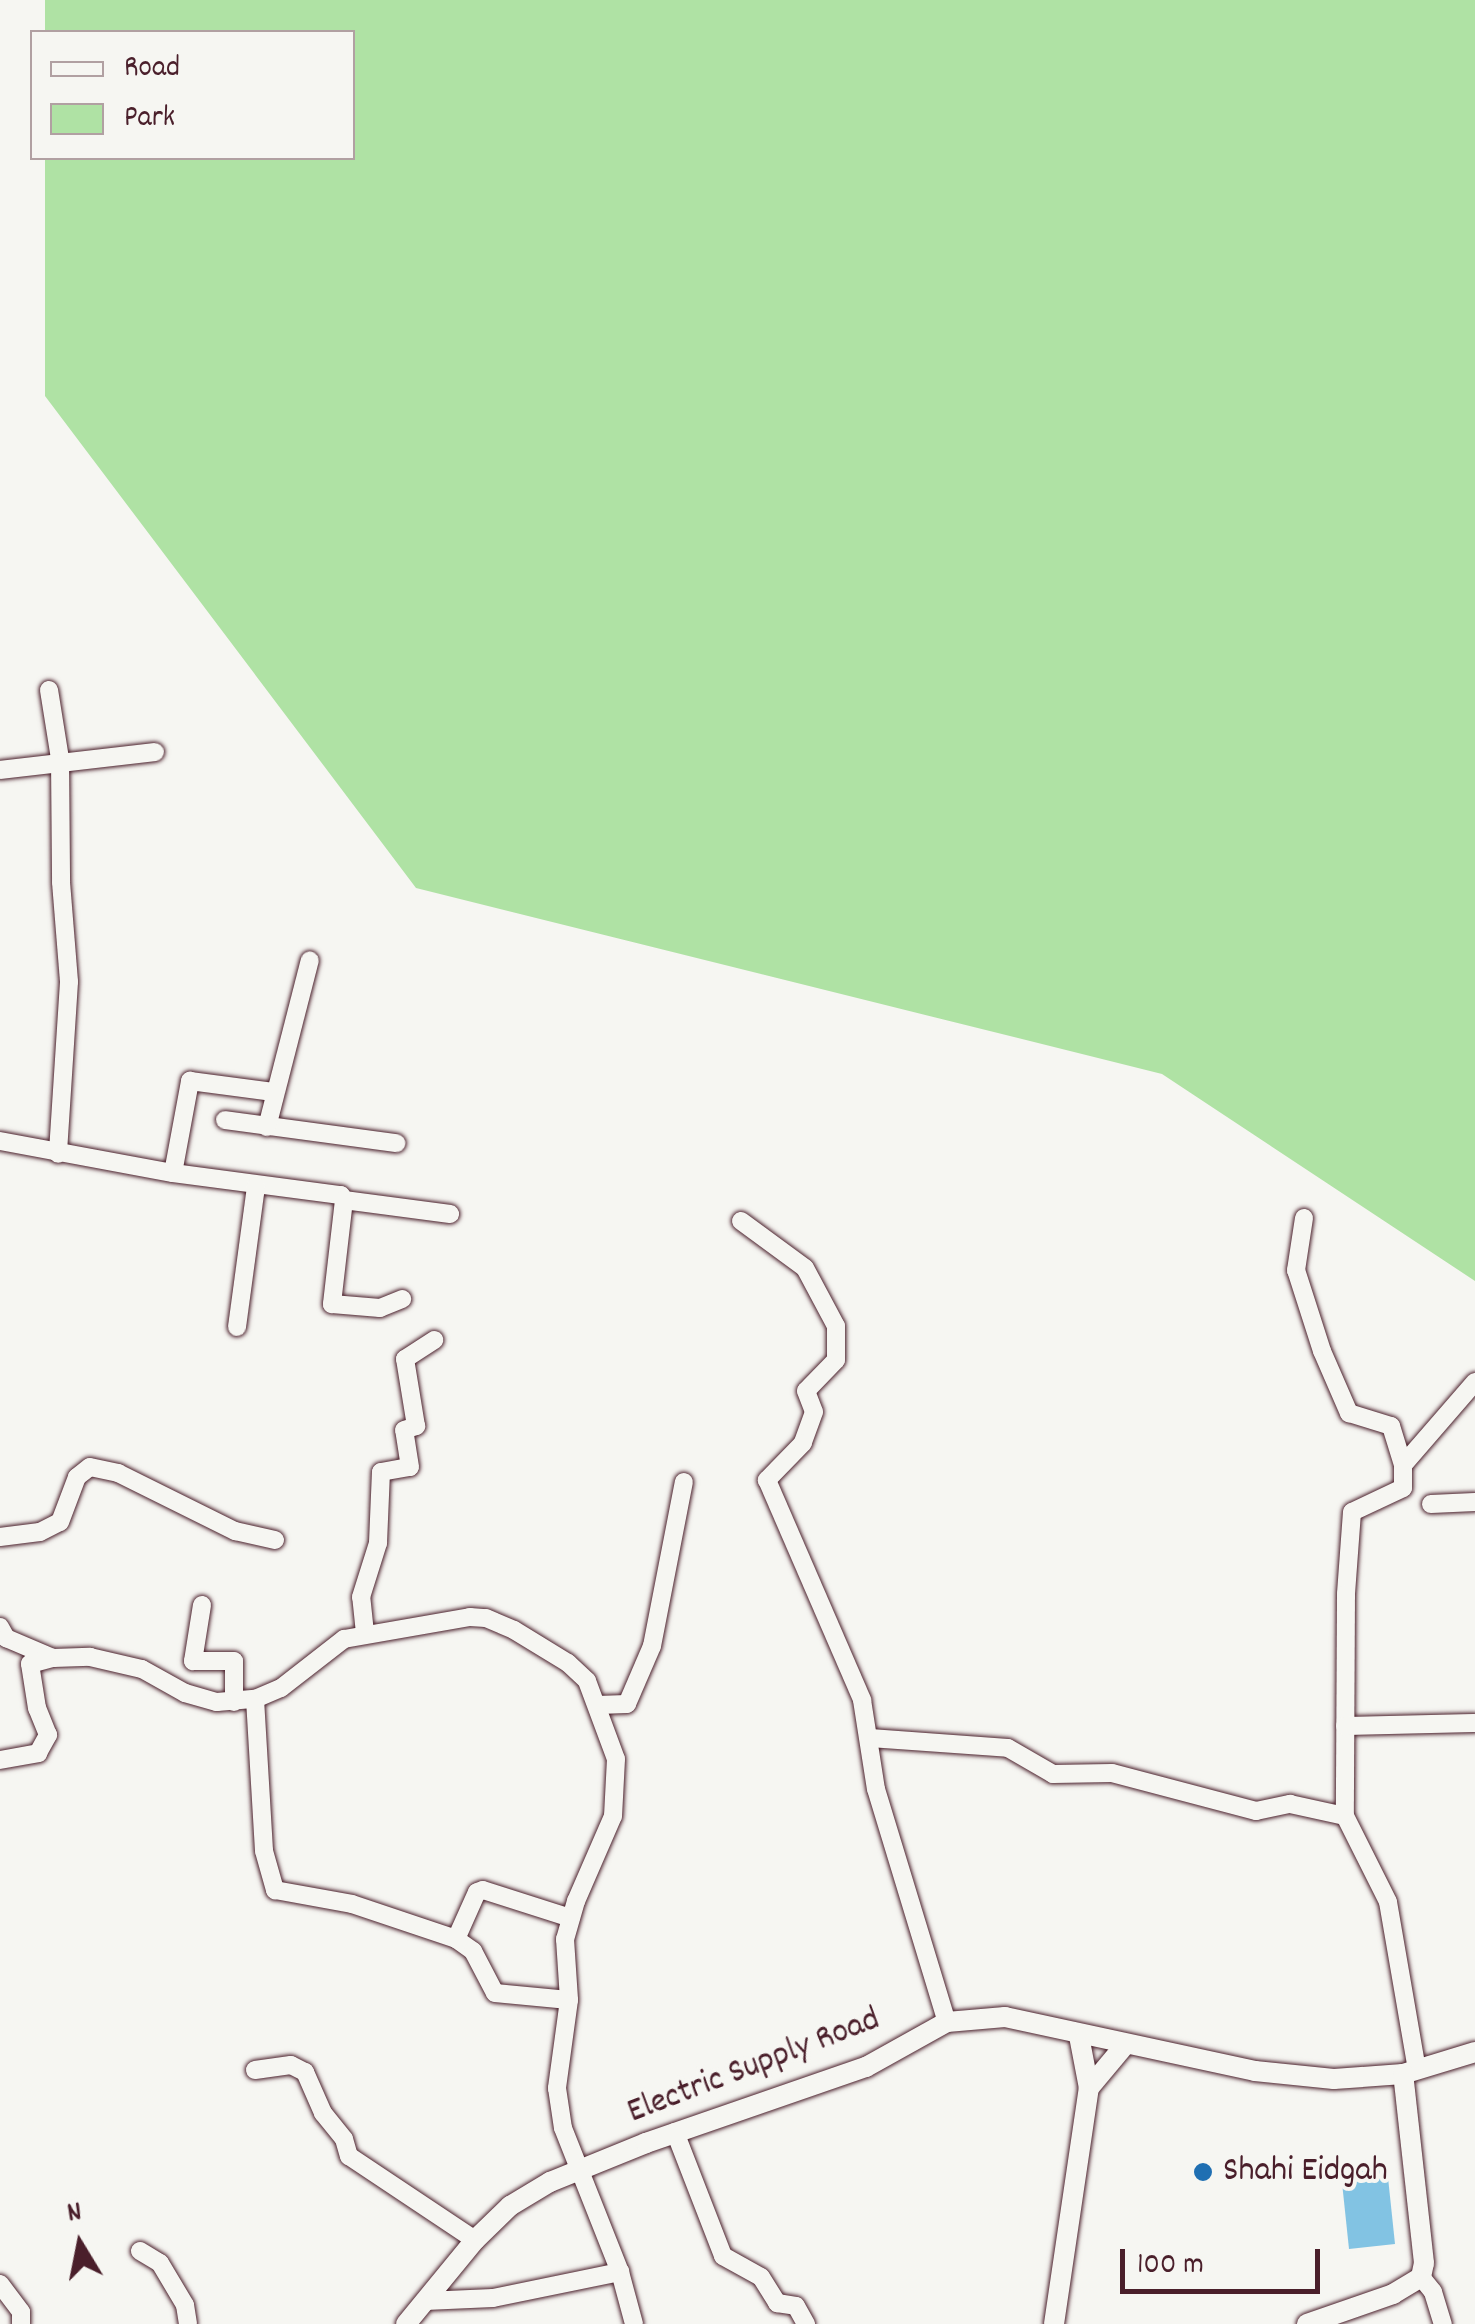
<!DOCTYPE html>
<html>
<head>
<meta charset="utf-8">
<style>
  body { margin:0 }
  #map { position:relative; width:1475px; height:2324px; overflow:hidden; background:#f6f6f2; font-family:Dekko,sans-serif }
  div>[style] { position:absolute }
  .green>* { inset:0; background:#afe2a4 }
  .water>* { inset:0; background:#82c3e3 }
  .roads { filter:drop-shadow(0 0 2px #4a1f2b) drop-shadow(0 0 2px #4a1f2b) }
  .minor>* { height:18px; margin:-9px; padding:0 9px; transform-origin:9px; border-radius:9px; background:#f6f6f2 }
  .major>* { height:20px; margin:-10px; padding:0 10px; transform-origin:10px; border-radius:10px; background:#f6f6f2 }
  .dots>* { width:28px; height:28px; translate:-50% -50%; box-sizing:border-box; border:5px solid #f6f6f2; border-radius:50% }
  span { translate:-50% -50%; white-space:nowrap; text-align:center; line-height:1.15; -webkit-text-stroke:8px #f6f6f2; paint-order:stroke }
  .street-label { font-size:35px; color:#4a1f2b }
  .poi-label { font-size:35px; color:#4a1f2b }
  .left { translate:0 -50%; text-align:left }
  .legend { position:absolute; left:30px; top:30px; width:325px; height:130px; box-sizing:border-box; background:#f6f6f2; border:2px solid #b1a0a2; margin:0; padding:12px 18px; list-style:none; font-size:30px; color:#4a1f2b }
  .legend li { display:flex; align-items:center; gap:20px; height:50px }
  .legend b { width:50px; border:2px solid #b1a0a2 }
  .north { position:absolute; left:30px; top:2194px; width:100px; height:100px; -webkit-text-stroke:8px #f6f6f2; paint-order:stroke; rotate:350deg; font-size:28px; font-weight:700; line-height:40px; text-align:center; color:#4a1f2b }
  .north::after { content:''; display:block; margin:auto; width:35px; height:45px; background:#4a1f2b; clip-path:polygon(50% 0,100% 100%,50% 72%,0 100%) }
  .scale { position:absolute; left:1120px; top:2249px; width:200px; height:45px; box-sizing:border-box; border:5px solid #4a1f2b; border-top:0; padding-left:12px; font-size:30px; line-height:35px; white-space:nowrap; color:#4a1f2b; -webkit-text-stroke:8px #f6f6f2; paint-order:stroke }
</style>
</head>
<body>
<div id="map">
  <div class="green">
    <div style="clip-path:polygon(45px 0,1475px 0,1475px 1281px,1162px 1074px,416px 888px,45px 396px,45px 158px,352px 158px,352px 32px,45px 32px)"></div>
  </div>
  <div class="water">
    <div style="clip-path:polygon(1387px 2168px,1395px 2244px,1349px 2249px,1341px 2173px)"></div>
  </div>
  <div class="roads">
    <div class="minor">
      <div style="left:49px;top:690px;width:70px;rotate:80.9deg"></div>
      <div style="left:60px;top:759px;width:123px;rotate:89.5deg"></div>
      <div style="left:61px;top:882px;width:100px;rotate:85.4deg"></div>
      <div style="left:69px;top:982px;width:172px;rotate:93.7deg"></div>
      <div style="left:0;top:770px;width:156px;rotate:-6.6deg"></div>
      <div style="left:225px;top:1120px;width:173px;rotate:7.7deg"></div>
      <div style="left:267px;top:1127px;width:172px;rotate:-75.6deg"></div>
      <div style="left:0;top:1141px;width:176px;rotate:10.5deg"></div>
      <div style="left:173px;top:1173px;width:169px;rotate:7.5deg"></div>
      <div style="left:341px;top:1195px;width:6px;rotate:59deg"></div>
      <div style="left:344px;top:1200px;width:107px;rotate:7.5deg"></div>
      <div style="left:173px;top:1173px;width:94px;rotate:-79.5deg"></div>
      <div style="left:190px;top:1081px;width:84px;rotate:7.5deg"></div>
      <div style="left:344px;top:1200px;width:105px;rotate:96.6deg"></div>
      <div style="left:332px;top:1304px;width:48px;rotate:4.8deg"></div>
      <div style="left:380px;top:1308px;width:24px;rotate:-22deg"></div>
      <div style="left:1304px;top:1218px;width:53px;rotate:98.7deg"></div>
      <div style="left:1296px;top:1270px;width:85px;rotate:72.2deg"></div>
      <div style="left:1322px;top:1351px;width:68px;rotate:66.5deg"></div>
      <div style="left:1349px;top:1413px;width:44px;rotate:17.2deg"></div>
      <div style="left:1391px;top:1426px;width:41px;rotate:72.9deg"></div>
      <div style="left:1403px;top:1465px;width:23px;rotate:90deg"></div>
      <div style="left:1403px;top:1488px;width:56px;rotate:154.8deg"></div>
      <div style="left:1352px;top:1512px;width:82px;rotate:94.2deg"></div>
      <div style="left:1346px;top:1594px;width:222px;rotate:90.3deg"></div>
      <div style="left:1345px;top:1816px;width:96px;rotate:63.4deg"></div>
      <div style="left:1388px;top:1902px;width:170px;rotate:80.2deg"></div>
      <div style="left:741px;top:1221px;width:79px;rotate:36.3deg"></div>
      <div style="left:805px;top:1268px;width:66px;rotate:61.9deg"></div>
      <div style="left:836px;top:1326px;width:34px;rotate:90deg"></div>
      <div style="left:836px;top:1360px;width:43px;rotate:134.1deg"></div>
      <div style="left:806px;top:1391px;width:22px;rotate:69deg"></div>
      <div style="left:814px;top:1412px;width:33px;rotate:110deg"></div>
      <div style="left:803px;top:1443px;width:52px;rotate:134.2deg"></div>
      <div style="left:767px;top:1480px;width:240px;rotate:66.6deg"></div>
      <div style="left:862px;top:1700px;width:90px;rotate:81.1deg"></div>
      <div style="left:876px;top:1789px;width:244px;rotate:73.1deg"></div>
      <div style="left:237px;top:1327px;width:142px;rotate:-82.3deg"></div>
      <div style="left:1403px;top:1465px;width:110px;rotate:-49.1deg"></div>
      <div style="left:1431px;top:1504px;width:44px;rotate:-2.6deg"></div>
      <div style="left:0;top:1537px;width:40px;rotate:-7.1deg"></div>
      <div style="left:40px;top:1532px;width:22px;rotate:-27deg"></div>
      <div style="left:60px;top:1522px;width:48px;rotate:-69.3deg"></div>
      <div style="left:77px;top:1477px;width:16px;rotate:-38deg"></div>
      <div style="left:90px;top:1467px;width:29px;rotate:12deg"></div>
      <div style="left:118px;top:1473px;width:131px;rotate:26.4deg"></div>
      <div style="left:235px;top:1531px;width:41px;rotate:12.7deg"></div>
      <div style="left:202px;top:1605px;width:57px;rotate:99.1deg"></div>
      <div style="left:193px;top:1661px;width:41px"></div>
      <div style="left:234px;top:1661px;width:41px;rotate:90deg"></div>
      <div style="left:0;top:1627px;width:13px;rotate:61deg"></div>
      <div style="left:6px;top:1638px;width:51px;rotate:23.1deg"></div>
      <div style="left:53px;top:1658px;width:37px;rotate:-2deg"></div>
      <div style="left:90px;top:1657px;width:53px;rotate:13deg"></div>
      <div style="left:142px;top:1669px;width:49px;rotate:29.2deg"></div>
      <div style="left:185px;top:1693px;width:33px;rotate:16deg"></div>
      <div style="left:217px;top:1702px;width:38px;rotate:-5deg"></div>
      <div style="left:255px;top:1699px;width:28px;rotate:-23deg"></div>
      <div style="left:281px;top:1688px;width:80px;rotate:-37.9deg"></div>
      <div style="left:344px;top:1639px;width:128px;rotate:-9.9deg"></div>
      <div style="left:470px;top:1617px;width:16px;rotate:4deg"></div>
      <div style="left:486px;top:1618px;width:30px;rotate:23deg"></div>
      <div style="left:514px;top:1630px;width:63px;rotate:31.4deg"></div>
      <div style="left:568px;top:1663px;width:26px;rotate:43deg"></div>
      <div style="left:587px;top:1681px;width:83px;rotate:69.6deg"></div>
      <div style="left:616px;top:1759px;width:57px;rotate:93deg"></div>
      <div style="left:613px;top:1816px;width:93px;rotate:113.5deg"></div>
      <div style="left:576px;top:1901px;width:40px;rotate:106deg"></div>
      <div style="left:565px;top:1939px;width:61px;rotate:86.2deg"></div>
      <div style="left:569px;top:2000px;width:89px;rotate:97.8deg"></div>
      <div style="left:557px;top:2088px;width:40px;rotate:81.5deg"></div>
      <div style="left:563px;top:2128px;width:155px;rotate:68.4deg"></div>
      <div style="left:620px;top:2272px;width:54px;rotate:74.9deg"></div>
      <div style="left:365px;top:1633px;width:36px;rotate:-96deg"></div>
      <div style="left:361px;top:1597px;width:57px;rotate:-72.5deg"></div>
      <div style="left:378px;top:1543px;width:71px;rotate:-87.6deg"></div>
      <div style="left:381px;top:1472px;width:29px;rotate:-10deg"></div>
      <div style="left:410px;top:1467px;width:37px;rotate:-99deg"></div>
      <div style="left:404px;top:1430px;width:13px;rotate:-18deg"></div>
      <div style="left:416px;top:1426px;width:68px;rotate:-99.3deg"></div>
      <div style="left:405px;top:1359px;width:35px;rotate:-33deg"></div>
      <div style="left:255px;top:1699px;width:152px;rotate:86.6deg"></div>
      <div style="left:264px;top:1851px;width:41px;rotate:74.2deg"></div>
      <div style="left:275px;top:1890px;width:78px;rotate:10.3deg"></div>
      <div style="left:352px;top:1904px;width:110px;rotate:18.6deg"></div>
      <div style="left:456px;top:1939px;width:51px;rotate:-65.9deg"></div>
      <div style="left:477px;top:1892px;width:6px;rotate:-18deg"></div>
      <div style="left:483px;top:1890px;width:92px;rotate:17.7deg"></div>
      <div style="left:597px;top:1705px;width:30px;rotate:-2deg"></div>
      <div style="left:627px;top:1704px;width:63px;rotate:-66.7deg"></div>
      <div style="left:652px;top:1646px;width:167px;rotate:-79deg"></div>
      <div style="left:1345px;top:1726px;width:130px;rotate:-1.3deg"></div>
      <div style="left:870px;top:1738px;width:138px;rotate:4.1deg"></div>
      <div style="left:1008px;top:1748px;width:52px;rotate:30deg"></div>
      <div style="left:1053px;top:1774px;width:59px;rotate:-1deg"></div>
      <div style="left:1112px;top:1773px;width:149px;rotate:14.8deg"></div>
      <div style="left:1256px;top:1811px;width:35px;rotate:-12deg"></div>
      <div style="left:1290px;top:1804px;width:56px;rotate:12.3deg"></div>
      <div style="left:0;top:1760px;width:39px;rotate:-10deg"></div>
      <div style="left:38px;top:1753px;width:21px;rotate:-61deg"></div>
      <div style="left:48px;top:1735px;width:29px;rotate:-112deg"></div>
      <div style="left:37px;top:1708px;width:45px;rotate:-99deg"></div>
      <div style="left:30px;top:1664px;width:24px;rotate:-15deg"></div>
      <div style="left:456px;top:1939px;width:21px;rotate:35deg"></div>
      <div style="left:473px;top:1951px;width:47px;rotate:62.4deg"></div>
      <div style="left:495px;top:1993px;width:74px;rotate:5.4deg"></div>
      <div style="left:255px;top:2070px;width:36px;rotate:-8deg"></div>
      <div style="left:291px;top:2065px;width:16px;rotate:27deg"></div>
      <div style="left:305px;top:2072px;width:45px;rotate:66.3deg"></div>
      <div style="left:323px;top:2113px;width:33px;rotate:51deg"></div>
      <div style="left:344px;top:2139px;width:18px;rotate:74deg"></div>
      <div style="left:349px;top:2156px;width:151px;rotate:33.7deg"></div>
      <div style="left:675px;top:2132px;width:133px;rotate:68.8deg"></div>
      <div style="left:723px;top:2256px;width:43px;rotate:28.9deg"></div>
      <div style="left:761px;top:2277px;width:31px;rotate:58deg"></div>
      <div style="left:777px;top:2303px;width:19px;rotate:9deg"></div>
      <div style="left:796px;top:2306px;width:21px;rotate:61deg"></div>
      <div style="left:140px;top:2251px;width:23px;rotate:31deg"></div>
      <div style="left:160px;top:2263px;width:49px;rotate:59.2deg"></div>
      <div style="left:185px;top:2305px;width:19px;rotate:81deg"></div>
      <div style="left:1421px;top:2277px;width:19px;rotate:51deg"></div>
      <div style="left:1433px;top:2292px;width:34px;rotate:73deg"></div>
      <div style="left:0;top:2284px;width:35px;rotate:53deg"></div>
      <div style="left:21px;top:2312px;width:12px;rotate:90deg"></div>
      <div style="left:425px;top:2301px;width:68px;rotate:-2.5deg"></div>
      <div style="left:493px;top:2298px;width:130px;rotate:-11.6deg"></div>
    </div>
    <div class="major">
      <div style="left:1089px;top:2088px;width:56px;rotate:-50.1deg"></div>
      <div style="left:406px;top:2324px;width:109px;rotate:-50.6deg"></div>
      <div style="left:475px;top:2240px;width:49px;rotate:-44.2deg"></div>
      <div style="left:510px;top:2206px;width:47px;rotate:-31deg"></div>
      <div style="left:550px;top:2182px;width:104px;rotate:-22.1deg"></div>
      <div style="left:646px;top:2143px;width:233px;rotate:-19.1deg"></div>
      <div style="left:866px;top:2067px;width:93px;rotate:-29.1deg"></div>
      <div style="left:947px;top:2022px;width:58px;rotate:-4.9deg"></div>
      <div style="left:1005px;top:2017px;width:256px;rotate:12.2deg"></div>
      <div style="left:1255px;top:2071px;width:79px;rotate:5.8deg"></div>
      <div style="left:1334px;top:2079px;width:69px;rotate:-4.1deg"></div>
      <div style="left:1403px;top:2074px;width:75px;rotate:-17deg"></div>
      <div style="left:1054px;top:2324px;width:239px;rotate:-81.6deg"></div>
      <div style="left:1089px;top:2088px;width:53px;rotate:-100.9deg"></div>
      <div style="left:1307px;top:2324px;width:91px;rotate:-19.2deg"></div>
      <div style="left:1393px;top:2294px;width:33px;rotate:-31deg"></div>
      <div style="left:1421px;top:2277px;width:14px;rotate:-78deg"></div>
      <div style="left:1424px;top:2263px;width:190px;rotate:-96.3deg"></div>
    </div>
  </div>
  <div class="dots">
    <div style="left:1203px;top:2172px;background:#1f6fb2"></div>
  </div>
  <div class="street-label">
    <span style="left:754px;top:2067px;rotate:-21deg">Electric Supply Road</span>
  </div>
  <div class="poi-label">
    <span class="left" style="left:1223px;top:2172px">Shahi Eidgah</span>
  </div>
  <ul class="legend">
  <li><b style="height:12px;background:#f6f6f2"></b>Road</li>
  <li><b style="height:28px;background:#afe2a4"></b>Park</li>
  </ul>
  <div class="north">N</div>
  <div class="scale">100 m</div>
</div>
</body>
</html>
